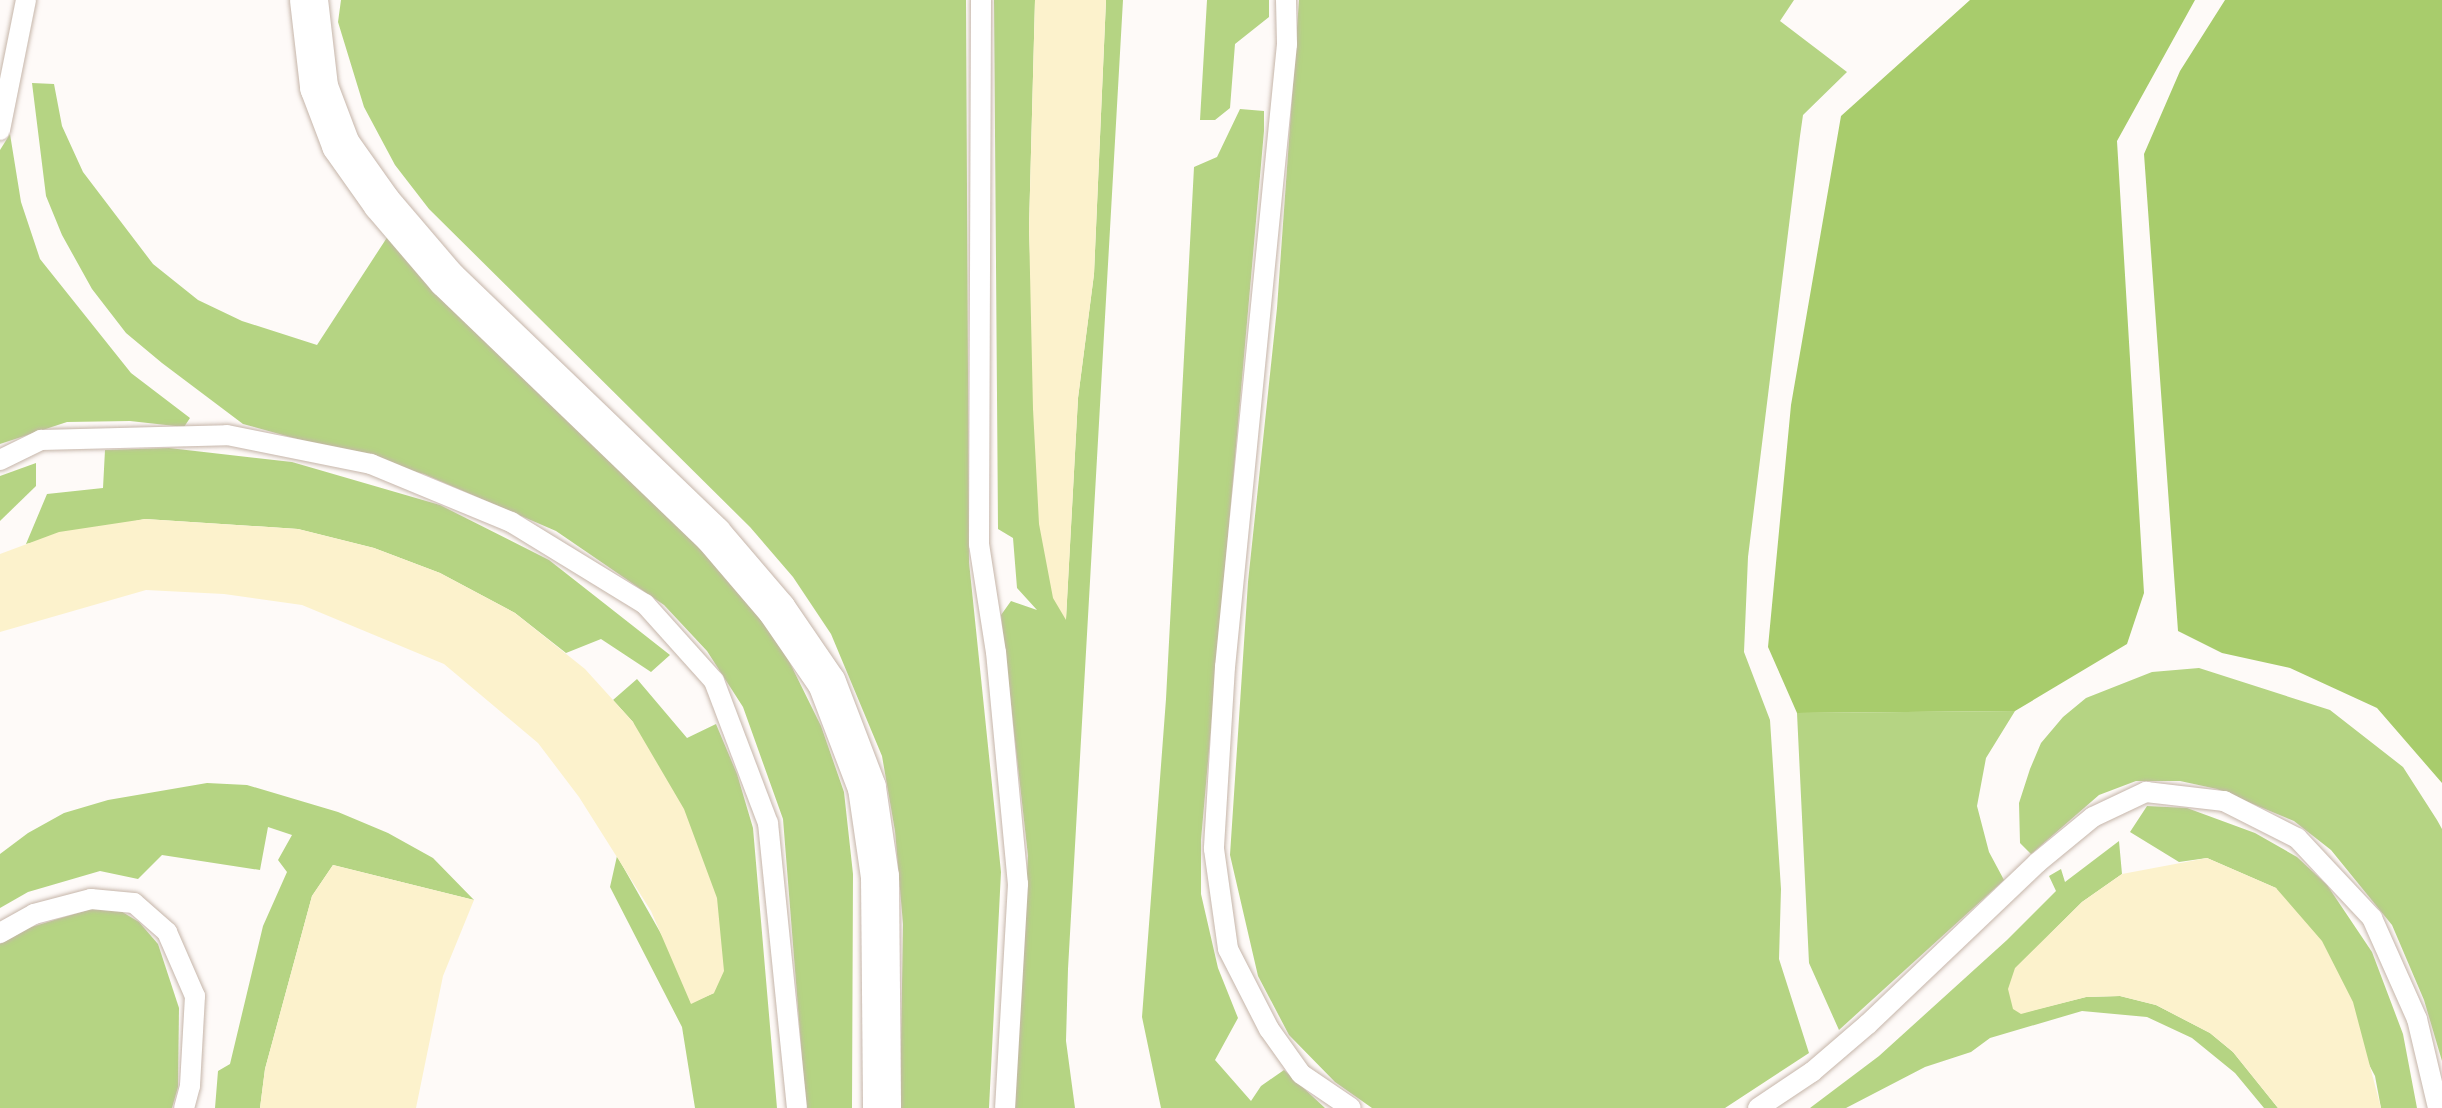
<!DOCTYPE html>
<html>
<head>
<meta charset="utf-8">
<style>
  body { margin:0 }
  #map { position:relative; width:2442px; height:1108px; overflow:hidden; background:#fefaf8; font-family:"Open Sans",sans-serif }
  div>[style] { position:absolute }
  .green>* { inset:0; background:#b5d483 }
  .forest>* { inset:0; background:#a8cc6c }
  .sand>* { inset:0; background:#fcf2cc }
  .roads { filter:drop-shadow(0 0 2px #c5b5a9) drop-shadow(0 0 2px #c5b5a9) }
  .lane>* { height:20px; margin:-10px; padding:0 10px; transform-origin:10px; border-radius:10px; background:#fff }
  .street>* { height:38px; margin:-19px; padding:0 19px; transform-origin:19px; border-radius:19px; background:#fff }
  span { translate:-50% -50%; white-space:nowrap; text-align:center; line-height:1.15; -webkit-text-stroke:6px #fefaf8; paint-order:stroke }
</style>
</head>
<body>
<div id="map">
  <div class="green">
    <div style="clip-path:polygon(341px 0,966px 0,969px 562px,1001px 872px,989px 1108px,900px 1108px,903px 924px,895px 831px,882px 756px,831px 634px,793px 577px,750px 527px,429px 209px,395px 165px,364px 107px,338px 22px)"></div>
    <div style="clip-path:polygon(994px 0,1035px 0,1029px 228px,1032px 307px,1066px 618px,1078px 398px,1094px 274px,1106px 0,1123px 0,1068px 969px,1066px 1041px,1075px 1108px,1014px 1108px,1028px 856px,1001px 615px,1011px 601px,1037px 610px,1017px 588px,1013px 538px,998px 529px)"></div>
    <div style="clip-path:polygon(1207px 0,1269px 0,1269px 17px,1235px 44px,1230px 108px,1215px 120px,1200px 120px)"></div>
    <div style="clip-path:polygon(1299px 0,1794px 0,1780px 21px,1847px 72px,1803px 115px,1800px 136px,1748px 557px,1744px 652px,1770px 720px,1781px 889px,1779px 959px,1809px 1053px,1725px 1108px,1372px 1108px,1335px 1082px,1289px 1035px,1258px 976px,1230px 855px,1248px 582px,1277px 308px)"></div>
    <div style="clip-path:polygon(32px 83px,54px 84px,62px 126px,83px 172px,153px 264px,198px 300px,242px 321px,317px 345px,388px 236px,744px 592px,784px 651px,821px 726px,844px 792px,853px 874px,852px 1108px,806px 1108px,783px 819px,743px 707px,707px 651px,664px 605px,556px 531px,424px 474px,243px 424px,162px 363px,126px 333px,92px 289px,62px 235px,46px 196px)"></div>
    <div style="clip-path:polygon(1240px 109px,1264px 111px,1264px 131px,1201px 840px,1201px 894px,1218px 968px,1238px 1018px,1215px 1060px,1251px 1101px,1261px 1086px,1284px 1070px,1325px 1108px,1161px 1108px,1142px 1017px,1166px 699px,1194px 167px,1217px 157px)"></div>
    <div style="clip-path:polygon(10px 134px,21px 202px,40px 259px,131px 373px,190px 418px,184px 427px,130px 421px,67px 422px,0 444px,0 150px)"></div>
    <div style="clip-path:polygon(169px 448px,292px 462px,440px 505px,549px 560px,670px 655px,651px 672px,601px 639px,566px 653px,515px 613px,440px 573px,374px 548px,298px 529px,145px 519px,26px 544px,47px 494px,103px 488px,105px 450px)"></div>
    <div style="clip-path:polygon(36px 463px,36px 486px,0 521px,0 476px)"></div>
    <div style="clip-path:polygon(2199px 668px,2330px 710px,2403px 767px,2437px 820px,2442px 829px,2442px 1061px,2424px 1000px,2392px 925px,2331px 850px,2294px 821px,2217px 789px,2180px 781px,2136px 781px,2099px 795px,2031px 854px,2020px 843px,2019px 803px,2030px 769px,2041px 743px,2063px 717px,2086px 698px,2152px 672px)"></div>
    <div style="clip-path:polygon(637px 679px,687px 738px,716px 724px,737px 774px,753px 828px,777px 1108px,695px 1108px,682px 1027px,610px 887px,617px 856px,677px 962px,691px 1003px,714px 993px,633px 722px,613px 700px)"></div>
    <div style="clip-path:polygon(2015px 711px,1986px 758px,1977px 806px,1989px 852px,2004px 880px,1839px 1030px,1809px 963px,1797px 713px)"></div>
    <div style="clip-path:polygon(207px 783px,247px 785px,338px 812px,388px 833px,433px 858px,474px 900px,333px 865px,312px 896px,265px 1069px,260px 1108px,215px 1108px,218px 1071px,230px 1064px,263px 926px,287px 872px,278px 860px,292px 835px,268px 827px,260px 870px,162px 855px,138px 879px,100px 871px,28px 892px,0 908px,0 854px,28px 833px,64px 813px,108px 800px)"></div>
    <div style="clip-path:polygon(2147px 806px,2187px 808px,2255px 833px,2297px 857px,2327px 885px,2372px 952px,2403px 1034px,2417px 1108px,2381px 1108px,2375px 1076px,2276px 888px,2207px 858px,2179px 862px,2130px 832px)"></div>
    <div style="clip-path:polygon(2119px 841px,2122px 874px,2082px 902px,2050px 934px,2022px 1013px,2086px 997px,2120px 996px,2156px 1005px,2210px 1033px,2233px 1052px,2278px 1108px,2264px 1108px,2235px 1073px,2192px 1038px,2147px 1017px,2082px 1011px,1990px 1038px,1971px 1052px,1925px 1067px,1846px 1108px,1810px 1108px,1879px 1056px,2007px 940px,2056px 891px,2049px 876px,2061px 869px,2065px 882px)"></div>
    <div style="clip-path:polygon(91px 909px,119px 910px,139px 922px,158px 944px,179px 1008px,178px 1087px,172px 1108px,0 1108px,0 944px,28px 928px)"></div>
  </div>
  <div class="forest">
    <div style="clip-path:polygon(1970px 0,2195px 0,2117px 141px,2144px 593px,2127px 644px,2015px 711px,1797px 713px,1768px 647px,1791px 405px,1841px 116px)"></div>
    <div style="clip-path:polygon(2225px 0,2442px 0,2442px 783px,2377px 708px,2290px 668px,2222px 653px,2178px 631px,2144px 154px,2180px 71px)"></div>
  </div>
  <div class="sand">
    <div style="clip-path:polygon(1035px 0,1106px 0,1094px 274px,1078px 398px,1066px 620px,1053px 598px,1039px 524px,1033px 409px,1029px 228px)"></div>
    <div style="clip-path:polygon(145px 519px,298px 529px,374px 548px,440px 573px,515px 613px,585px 669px,633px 722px,684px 809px,717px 898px,724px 971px,714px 993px,691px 1004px,651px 911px,579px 797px,538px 743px,444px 664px,302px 605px,224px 594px,146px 590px,0 632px,0 554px,59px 532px)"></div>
    <div style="clip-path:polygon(2207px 858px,2276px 888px,2322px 941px,2353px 1002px,2381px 1108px,2278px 1108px,2233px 1052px,2210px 1033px,2156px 1005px,2120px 996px,2086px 997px,2021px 1014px,2013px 1009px,2008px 989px,2015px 968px,2082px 902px,2122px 874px)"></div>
    <div style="clip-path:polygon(333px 865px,474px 900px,443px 976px,416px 1108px,260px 1108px,265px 1069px,312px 896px)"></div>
  </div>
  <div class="roads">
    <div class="lane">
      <div style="left:981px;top:0;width:544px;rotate:90.21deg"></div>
      <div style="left:979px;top:544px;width:109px;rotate:81.1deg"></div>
      <div style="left:996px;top:652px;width:233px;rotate:84.6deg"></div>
      <div style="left:1018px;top:884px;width:224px;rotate:93.3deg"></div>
      <div style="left:1286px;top:0;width:44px;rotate:88.7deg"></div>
      <div style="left:1287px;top:44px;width:626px;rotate:95.68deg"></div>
      <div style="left:1225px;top:667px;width:182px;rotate:93.5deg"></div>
      <div style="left:1214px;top:849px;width:101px;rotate:82deg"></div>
      <div style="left:1228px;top:949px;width:90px;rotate:62.9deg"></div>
      <div style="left:1269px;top:1029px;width:55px;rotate:54.6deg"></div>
      <div style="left:1301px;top:1074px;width:60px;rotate:34.2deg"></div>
      <div style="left:0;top:130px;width:133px;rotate:-78.7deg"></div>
      <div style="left:0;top:460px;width:46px;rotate:-26deg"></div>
      <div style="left:41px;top:440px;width:186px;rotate:-1.5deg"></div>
      <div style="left:227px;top:435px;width:147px;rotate:11.4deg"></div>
      <div style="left:371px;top:464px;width:152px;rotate:22.5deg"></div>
      <div style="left:511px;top:522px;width:157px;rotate:31.5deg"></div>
      <div style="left:645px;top:604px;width:103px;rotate:48.1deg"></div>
      <div style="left:714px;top:681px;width:152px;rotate:69.2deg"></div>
      <div style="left:768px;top:823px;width:286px;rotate:84.2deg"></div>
      <div style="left:0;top:933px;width:39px;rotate:-29deg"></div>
      <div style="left:34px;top:914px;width:59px;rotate:-14.7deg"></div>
      <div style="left:91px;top:899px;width:43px;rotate:5.3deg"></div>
      <div style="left:134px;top:903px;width:44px;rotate:41.3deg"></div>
      <div style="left:167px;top:932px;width:70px;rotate:66.4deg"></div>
      <div style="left:195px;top:996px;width:90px;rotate:93.2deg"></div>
      <div style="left:190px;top:1086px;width:23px;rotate:105deg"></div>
      <div style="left:1758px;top:1108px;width:65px;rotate:-33.7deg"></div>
      <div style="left:1812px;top:1072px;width:74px;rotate:-40.6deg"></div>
      <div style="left:1868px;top:1024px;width:233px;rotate:-43.6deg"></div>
      <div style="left:2037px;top:863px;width:72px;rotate:-39.4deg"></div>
      <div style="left:2093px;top:817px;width:59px;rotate:-25.3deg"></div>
      <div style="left:2146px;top:792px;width:79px;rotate:6.6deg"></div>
      <div style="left:2224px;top:801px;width:82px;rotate:26.9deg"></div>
      <div style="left:2297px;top:838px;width:110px;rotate:46.8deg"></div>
      <div style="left:2372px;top:918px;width:111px;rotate:66deg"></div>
      <div style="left:2417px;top:1019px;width:91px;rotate:76.7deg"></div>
    </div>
    <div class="street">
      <div style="left:309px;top:0;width:88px;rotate:83.4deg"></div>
      <div style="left:319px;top:87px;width:62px;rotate:69.2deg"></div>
      <div style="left:341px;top:145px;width:71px;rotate:54.7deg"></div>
      <div style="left:382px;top:203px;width:100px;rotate:49.5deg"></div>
      <div style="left:447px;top:279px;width:369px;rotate:43.9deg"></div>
      <div style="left:713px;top:535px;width:99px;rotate:49.5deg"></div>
      <div style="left:777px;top:610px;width:88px;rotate:55.6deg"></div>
      <div style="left:827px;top:683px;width:112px;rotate:69.1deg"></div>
      <div style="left:867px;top:788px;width:90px;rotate:81.7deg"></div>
      <div style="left:880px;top:877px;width:231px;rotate:89.5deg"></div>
    </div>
  </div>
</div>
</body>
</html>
